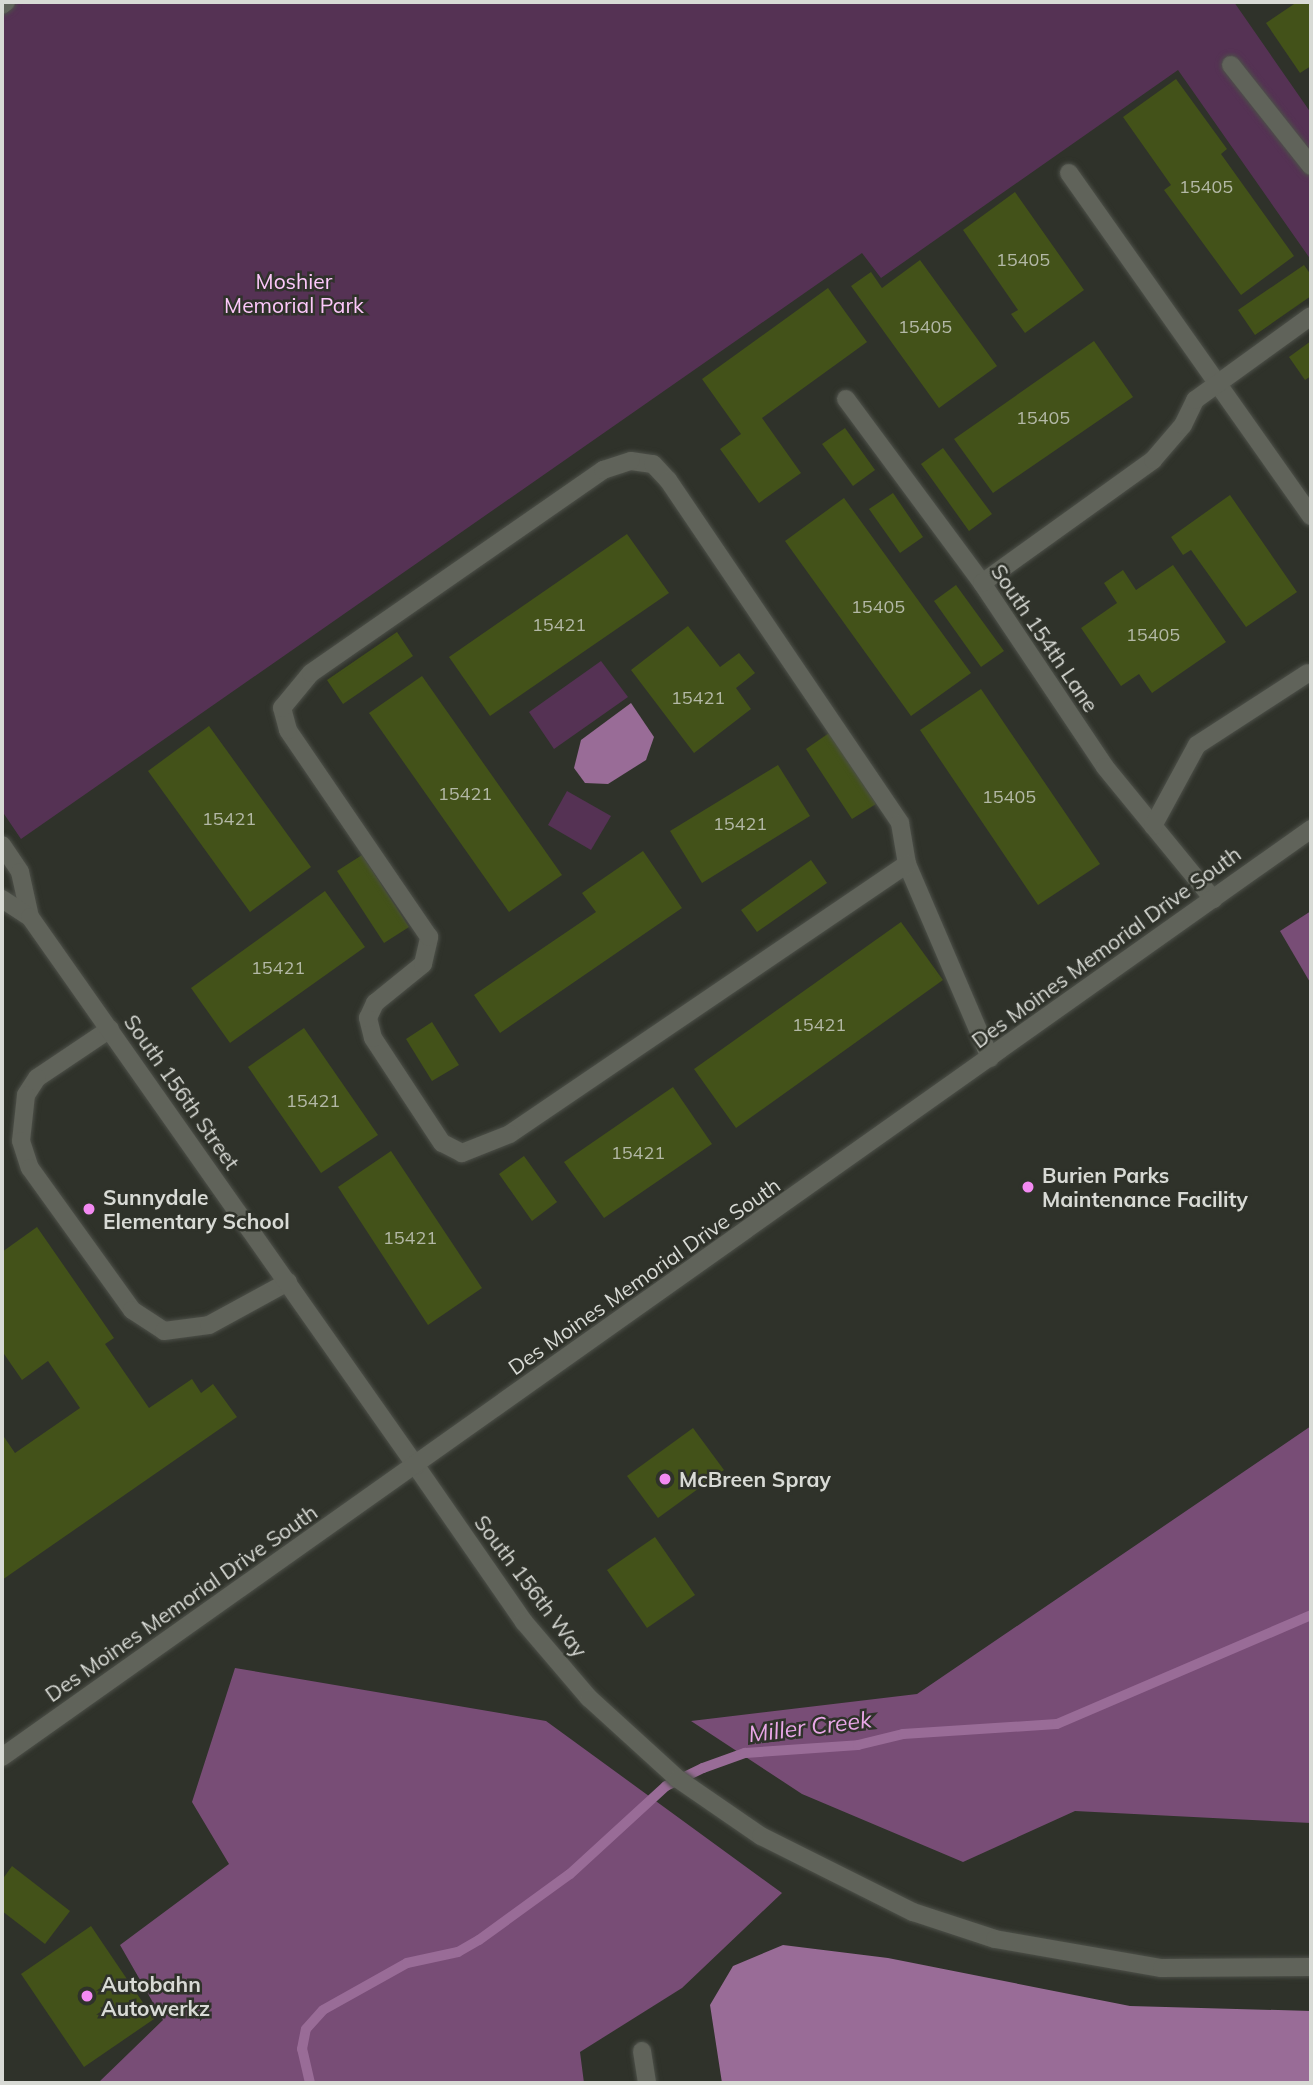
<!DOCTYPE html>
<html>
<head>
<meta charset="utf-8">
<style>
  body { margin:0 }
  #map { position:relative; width:1313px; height:2085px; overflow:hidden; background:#2f322a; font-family:Mulish,sans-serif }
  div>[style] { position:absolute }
  .green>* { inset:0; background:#553254 }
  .forest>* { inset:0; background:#784d76 }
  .water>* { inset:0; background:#996c97 }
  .stream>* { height:10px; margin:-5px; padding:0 5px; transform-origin:5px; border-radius:5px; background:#996c97 }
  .building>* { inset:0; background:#435219 }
  .roads { filter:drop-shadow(0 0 2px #4d5049) drop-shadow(0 0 2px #4d5049) }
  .service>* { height:18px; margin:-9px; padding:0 9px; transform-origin:9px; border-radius:9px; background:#60635a }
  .minor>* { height:18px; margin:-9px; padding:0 9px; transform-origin:9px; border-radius:9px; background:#60635a }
  .tertiary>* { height:18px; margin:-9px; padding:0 9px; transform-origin:9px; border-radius:9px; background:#60635a }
  .secondary>* { height:18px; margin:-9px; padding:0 9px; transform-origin:9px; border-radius:9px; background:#60635a }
  .dots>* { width:19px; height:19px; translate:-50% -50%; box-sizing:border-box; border:4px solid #2f322a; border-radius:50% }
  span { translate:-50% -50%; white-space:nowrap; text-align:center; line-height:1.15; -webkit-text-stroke:5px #2f322a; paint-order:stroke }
  .number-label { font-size:18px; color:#b3b8a6 }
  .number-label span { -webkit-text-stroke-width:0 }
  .park-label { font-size:21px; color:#fdc8fb }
  .street-label { font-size:21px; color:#d8dad5 }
  .poi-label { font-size:21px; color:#d8dad5; font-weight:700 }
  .left { translate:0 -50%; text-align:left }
  .water-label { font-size:23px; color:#e9a7e7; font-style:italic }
  .frame { position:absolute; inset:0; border:4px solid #d8dad5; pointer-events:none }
</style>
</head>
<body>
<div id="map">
  <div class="green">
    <div style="clip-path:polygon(2px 2px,1234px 2px,1311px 113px,1311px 260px,1178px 70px,881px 278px,862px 253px,21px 839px,2px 811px)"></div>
    <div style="clip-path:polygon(601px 661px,628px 697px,554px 749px,529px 712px)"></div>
    <div style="clip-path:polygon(567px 791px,611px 816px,591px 850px,548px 825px)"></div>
  </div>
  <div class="forest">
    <div style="clip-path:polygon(1311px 911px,1311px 984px,1280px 931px)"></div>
    <div style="clip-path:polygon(1311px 1426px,1311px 1823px,1075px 1811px,963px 1862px,802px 1794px,691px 1721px,917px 1694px)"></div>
    <div style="clip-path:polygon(235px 1668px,546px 1721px,782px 1893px,682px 1988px,580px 2052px,584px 2083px,98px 2083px,163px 2020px,120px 1945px,229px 1864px,192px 1802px)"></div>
  </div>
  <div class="water">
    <div style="clip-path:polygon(631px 703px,654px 737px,646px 760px,608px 784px,585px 783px,574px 768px,581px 740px)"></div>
    <div style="clip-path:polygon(783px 1945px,888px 1958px,1130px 2006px,1311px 2011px,1311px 2083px,722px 2083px,710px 2005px,733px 1966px)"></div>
  </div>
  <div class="stream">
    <div style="left:310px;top:2083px;width:35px;rotate:-103deg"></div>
    <div style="left:302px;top:2049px;width:20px;rotate:-79deg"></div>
    <div style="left:306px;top:2029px;width:25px;rotate:-48deg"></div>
    <div style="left:323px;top:2010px;width:96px;rotate:-29.2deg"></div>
    <div style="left:407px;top:1963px;width:52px;rotate:-12.2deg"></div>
    <div style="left:458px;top:1952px;width:24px;rotate:-30deg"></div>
    <div style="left:479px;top:1940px;width:112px;rotate:-36deg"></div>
    <div style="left:570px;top:1874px;width:130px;rotate:-42.5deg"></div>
    <div style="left:666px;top:1786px;width:41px;rotate:-25.9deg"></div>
    <div style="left:703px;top:1768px;width:45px;rotate:-19.7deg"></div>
    <div style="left:745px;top:1753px;width:113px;rotate:-4deg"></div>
    <div style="left:858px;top:1745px;width:46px;rotate:-13.7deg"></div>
    <div style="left:903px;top:1734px;width:154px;rotate:-3.7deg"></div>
    <div style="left:1057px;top:1724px;width:276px;rotate:-23.2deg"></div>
  </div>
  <div class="building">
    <div style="clip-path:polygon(1297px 2px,1311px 3px,1311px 66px,1300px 73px,1266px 23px)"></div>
    <div style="clip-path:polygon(1176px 79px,1227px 149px,1221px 154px,1294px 256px,1241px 295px,1164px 190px,1171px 185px,1123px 117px)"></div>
    <div style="clip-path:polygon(1015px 192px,1084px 290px,1025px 333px,1011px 314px,1018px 310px,963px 230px)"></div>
    <div style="clip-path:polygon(920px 260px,997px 366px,939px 408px,851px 286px,871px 272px,882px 288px)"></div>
    <div style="clip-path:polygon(1304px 265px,1311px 275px,1311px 296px,1255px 335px,1238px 310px)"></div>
    <div style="clip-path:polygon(828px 288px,867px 342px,762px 418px,801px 473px,759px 503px,720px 449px,741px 434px,702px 379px)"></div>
    <div style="clip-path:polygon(1094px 341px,1133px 397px,993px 493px,954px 439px)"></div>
    <div style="clip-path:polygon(1311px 341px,1311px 376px,1305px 380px,1289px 357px)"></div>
    <div style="clip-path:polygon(845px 428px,875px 470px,853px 486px,822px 444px)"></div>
    <div style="clip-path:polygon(943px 448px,992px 514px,969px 531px,921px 464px)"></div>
    <div style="clip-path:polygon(893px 493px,923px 537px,900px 553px,869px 509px)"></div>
    <div style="clip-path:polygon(1230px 495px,1297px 592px,1246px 627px,1191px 550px,1183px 555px,1171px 537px)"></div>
    <div style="clip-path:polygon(844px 498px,971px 673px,911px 716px,785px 541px)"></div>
    <div style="clip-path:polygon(627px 534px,669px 593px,490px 716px,449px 657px)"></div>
    <div style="clip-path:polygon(1173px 565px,1226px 642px,1152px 693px,1139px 674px,1121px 686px,1081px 628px,1117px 603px,1104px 583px,1123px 570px,1136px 590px)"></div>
    <div style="clip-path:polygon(956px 585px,1004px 651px,981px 667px,934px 601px)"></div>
    <div style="clip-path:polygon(688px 626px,720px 667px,739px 653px,755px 673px,736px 688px,751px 709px,694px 753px,631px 670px)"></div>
    <div style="clip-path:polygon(397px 632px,413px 656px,343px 704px,327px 680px)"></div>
    <div style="clip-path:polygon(422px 676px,562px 875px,509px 912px,369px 713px)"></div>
    <div style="clip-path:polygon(981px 689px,1100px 864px,1038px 905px,920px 730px)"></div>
    <div style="clip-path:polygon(209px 726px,311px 867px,250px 912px,148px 771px)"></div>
    <div style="clip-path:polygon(829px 733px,876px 804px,852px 819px,806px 749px)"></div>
    <div style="clip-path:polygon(778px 765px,810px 816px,702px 883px,670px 831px)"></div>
    <div style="clip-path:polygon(643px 851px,682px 908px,500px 1033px,474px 995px,596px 912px,582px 893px)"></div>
    <div style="clip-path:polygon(362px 855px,409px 927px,384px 943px,337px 871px)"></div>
    <div style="clip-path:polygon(811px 860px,827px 883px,757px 932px,741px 910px)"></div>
    <div style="clip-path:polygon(325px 891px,365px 947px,230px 1043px,191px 988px)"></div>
    <div style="clip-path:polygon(901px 922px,943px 980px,736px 1128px,694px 1069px)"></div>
    <div style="clip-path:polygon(432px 1022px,459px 1065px,432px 1081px,406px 1039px)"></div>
    <div style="clip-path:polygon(304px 1028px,378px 1135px,321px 1173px,248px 1067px)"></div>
    <div style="clip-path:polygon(673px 1087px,712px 1144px,604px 1218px,564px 1162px)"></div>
    <div style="clip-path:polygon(391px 1151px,482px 1288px,428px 1325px,338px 1187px)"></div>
    <div style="clip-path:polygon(524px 1156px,557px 1202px,532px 1221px,499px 1174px)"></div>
    <div style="clip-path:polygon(37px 1227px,114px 1338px,105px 1344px,149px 1408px,192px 1379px,201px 1393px,213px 1384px,237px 1417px,2px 1580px,2px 1434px,15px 1453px,80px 1408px,48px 1361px,22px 1380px,2px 1351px,2px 1252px)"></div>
    <div style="clip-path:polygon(693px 1428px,724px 1470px,658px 1518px,627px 1476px)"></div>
    <div style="clip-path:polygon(655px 1537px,695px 1595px,647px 1628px,607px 1570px)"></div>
    <div style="clip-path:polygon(12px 1866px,70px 1911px,45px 1944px,2px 1911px,2px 1880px)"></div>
    <div style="clip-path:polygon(91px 1926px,154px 2019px,84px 2067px,21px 1974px)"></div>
  </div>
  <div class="roads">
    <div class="service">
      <div style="left:2px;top:5px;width:5px;rotate:-37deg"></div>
      <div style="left:1231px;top:65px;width:129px;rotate:51.6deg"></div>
      <div style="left:1069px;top:173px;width:420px;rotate:54.8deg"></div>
      <div style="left:846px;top:399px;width:229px;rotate:53.5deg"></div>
      <div style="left:982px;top:583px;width:221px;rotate:56.2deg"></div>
      <div style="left:1105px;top:767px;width:171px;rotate:50.7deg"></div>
      <div style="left:982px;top:583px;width:211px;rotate:-35.7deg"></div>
      <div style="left:1153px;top:460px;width:46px;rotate:-49.4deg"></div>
      <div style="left:1183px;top:425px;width:28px;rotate:-64deg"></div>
      <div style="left:1195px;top:400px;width:143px;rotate:-35.9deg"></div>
      <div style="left:1153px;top:826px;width:92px;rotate:-61.5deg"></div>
      <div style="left:1197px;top:745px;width:132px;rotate:-33deg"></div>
      <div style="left:907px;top:864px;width:211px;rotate:66.8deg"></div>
      <div style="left:110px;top:1029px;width:88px;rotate:146.1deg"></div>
      <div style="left:37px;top:1078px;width:20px;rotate:123deg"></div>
      <div style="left:26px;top:1095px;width:46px;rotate:96.2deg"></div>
      <div style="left:21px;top:1141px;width:28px;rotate:72deg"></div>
      <div style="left:30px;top:1168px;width:175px;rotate:54.3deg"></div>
      <div style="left:132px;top:1310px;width:38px;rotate:33deg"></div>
      <div style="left:164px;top:1331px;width:45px;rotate:-7.6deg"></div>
      <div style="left:209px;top:1325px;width:90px;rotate:-28.6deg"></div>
      <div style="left:642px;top:2051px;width:32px;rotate:81deg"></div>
    </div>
    <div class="minor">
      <div style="left:631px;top:461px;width:22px;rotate:8deg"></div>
      <div style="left:653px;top:464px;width:22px;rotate:47deg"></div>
      <div style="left:668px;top:480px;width:414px;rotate:55.9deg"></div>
      <div style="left:900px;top:823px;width:42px;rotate:80.3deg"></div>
      <div style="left:907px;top:864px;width:480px;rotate:145.8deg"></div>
      <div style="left:510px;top:1134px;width:52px;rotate:158.4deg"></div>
      <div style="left:462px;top:1153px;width:22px;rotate:-153deg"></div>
      <div style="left:442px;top:1143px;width:126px;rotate:-123.3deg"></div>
      <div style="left:373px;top:1038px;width:21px;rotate:-104deg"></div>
      <div style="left:368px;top:1018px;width:17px;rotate:-65deg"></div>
      <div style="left:375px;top:1003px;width:62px;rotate:-39.1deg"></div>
      <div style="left:423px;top:964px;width:28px;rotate:-77deg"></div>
      <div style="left:429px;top:937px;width:250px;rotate:-124.3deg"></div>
      <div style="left:288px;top:730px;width:23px;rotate:-105deg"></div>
      <div style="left:282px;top:708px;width:45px;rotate:-50.4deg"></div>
      <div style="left:311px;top:673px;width:356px;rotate:-34.8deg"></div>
      <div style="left:603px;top:470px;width:29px;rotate:-18deg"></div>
    </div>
    <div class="tertiary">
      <div style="left:416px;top:1466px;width:190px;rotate:55.3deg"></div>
      <div style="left:524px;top:1622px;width:100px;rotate:49.5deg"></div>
      <div style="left:589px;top:1698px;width:120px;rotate:42.3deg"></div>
      <div style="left:678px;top:1779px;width:101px;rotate:34.5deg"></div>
      <div style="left:761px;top:1836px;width:170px;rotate:26.6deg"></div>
      <div style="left:913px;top:1912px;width:86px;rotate:18.2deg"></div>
      <div style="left:995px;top:1939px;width:169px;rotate:9.9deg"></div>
      <div style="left:1162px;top:1968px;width:149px;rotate:-0.4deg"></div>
    </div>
    <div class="secondary">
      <div style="left:2px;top:845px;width:32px;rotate:56deg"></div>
      <div style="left:20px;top:872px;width:46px;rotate:77.5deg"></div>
      <div style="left:2px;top:899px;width:33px;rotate:33deg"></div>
      <div style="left:30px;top:917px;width:671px;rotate:54.89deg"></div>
      <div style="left:2px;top:1757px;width:1605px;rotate:-35.33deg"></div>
    </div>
  </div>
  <div class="dots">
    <div style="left:1028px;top:1187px;background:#f38af2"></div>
    <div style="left:89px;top:1209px;background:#f38af2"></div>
    <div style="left:665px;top:1479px;background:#f38af2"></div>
    <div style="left:87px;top:1996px;background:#f38af2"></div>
  </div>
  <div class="number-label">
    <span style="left:1206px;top:187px">15405</span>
    <span style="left:1023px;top:260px">15405</span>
    <span style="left:925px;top:327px">15405</span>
    <span style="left:1043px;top:418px">15405</span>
    <span style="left:878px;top:607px">15405</span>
    <span style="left:559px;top:625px">15421</span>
    <span style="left:1153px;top:635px">15405</span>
    <span style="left:698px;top:698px">15421</span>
    <span style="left:465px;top:794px">15421</span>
    <span style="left:1009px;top:797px">15405</span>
    <span style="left:229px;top:819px">15421</span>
    <span style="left:740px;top:824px">15421</span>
    <span style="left:278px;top:968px">15421</span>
    <span style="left:819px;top:1025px">15421</span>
    <span style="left:313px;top:1101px">15421</span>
    <span style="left:638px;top:1153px">15421</span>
    <span style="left:410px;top:1238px">15421</span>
  </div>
  <div class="park-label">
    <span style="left:294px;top:293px">Moshier<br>Memorial Park</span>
  </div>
  <div class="street-label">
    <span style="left:1045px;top:638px;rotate:56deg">South 154th Lane</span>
    <span style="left:1106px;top:947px;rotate:-36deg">Des Moines Memorial Drive South</span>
    <span style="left:182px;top:1092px;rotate:55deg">South 156th Street</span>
    <span style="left:644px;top:1276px;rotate:-35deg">Des Moines Memorial Drive South</span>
    <span style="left:531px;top:1586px;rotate:53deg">South 156th Way</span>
    <span style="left:181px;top:1603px;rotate:-35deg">Des Moines Memorial Drive South</span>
  </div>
  <div class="poi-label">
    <span class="left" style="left:1042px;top:1187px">Burien Parks<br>Maintenance Facility</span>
    <span class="left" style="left:103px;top:1209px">Sunnydale<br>Elementary School</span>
    <span class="left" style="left:679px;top:1479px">McBreen Spray</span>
    <span class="left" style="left:101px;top:1996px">Autobahn<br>Autowerkz</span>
  </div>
  <div class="water-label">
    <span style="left:810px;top:1727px;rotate:-7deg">Miller Creek</span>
  </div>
  <div class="frame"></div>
</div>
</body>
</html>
